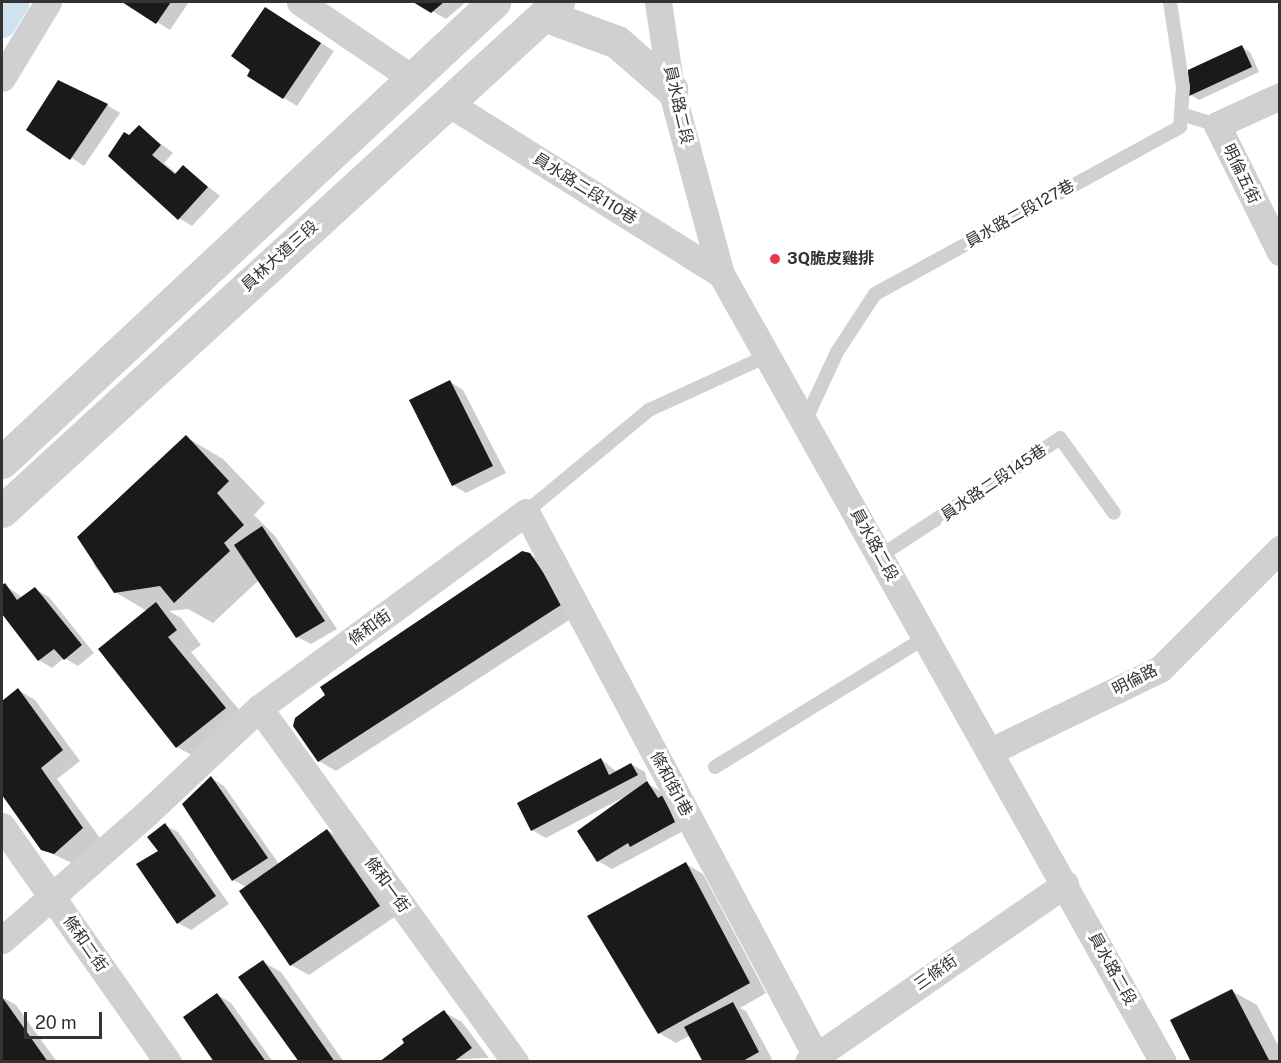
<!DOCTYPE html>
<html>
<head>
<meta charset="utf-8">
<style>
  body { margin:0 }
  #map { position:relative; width:1281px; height:1063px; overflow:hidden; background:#fff; font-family:"Public Sans","Noto Sans TC",sans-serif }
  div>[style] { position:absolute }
  .shadow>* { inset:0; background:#0003 }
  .canal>* { height:27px; margin:-13.5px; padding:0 13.5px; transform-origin:13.5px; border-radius:13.5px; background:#cfe2ee }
  .building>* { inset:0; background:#1a1a1a }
  .service>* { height:14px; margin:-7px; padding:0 7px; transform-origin:7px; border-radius:7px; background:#d0d0d0 }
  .minor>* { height:27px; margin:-13.5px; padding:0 13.5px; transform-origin:13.5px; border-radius:13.5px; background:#d0d0d0 }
  .tertiary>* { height:33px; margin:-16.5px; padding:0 16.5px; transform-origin:16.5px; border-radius:16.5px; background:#d0d0d0 }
  .dots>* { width:16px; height:16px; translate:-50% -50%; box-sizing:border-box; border:3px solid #fff; border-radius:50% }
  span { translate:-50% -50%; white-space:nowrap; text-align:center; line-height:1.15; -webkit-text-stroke:6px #fff; paint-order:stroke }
  .street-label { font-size:16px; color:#333 }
  .poi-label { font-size:16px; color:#333; font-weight:700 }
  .left { translate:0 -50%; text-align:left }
  .frame { position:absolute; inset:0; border:3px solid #333; pointer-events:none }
  .scale { position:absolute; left:24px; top:1012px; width:78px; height:27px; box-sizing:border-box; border:3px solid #333; border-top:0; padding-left:8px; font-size:18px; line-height:21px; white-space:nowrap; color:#333; -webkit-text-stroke:4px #fff; paint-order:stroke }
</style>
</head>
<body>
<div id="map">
  <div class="shadow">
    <div style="clip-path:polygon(125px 2px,189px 2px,170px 30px)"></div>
    <div style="clip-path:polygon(416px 2px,466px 2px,446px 19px)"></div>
    <div style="clip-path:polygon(278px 16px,334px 51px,297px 106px,284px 98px)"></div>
    <div style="clip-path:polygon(1242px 47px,1250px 52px,1259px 72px,1199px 100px,1191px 95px)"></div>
    <div style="clip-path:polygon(107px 105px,120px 113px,84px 166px,28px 129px)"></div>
    <div style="clip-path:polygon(139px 127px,173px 153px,164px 163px,177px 174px,183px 167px,220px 196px,192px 226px,179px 218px,129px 137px)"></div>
    <div style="clip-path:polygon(450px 382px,463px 390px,506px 473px,466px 493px,453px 485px)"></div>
    <div style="clip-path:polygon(186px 437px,223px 459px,265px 503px,254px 515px,275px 536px,337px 629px,311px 644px,297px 637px,259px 580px,213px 623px,188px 609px,169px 611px,181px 618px,201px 645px,191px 652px,250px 723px,202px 761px,177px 747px,147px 611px,115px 592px,95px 567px,88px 546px)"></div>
    <div style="clip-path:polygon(529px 554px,547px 565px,580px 613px,336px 771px,319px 761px)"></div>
    <div style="clip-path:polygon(5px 585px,23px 598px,35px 589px,49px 597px,94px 653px,78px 666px,64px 658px,52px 668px,39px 660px,2px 612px,2px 587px)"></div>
    <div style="clip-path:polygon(18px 690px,35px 700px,80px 761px,57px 779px,100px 838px,72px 863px,42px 849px,2px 792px,2px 702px)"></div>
    <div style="clip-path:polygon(601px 759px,617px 772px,631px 764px,645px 772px,648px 784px,660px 791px,687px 829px,612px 869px,598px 861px,579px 831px,624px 797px,546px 838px,532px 830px)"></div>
    <div style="clip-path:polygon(211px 778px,224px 786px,279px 864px,327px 830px,345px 840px,396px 916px,309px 975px,291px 965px,246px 887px,233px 880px)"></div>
    <div style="clip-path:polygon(165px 825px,178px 832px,229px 904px,191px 930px,178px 923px,160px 851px)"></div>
    <div style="clip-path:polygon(686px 864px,703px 874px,766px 993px,740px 1008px,746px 1011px,772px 1059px,768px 1062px,704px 1062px,691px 1035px,676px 1043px,659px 1033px)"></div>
    <div style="clip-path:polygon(263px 962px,281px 972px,344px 1062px,301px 1062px)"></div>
    <div style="clip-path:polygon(1232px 991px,1257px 1005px,1280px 1049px,1280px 1062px,1192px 1062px)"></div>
    <div style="clip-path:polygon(218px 995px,231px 1003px,273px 1062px,216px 1062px)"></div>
    <div style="clip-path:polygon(2px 997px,16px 1005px,57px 1062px,2px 1062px)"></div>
    <div style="clip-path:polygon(444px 1012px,462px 1022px,489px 1058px,382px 1062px)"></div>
  </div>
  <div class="canal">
    <div style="left:2px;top:24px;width:26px;rotate:-58deg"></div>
  </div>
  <div class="building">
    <div style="clip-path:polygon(122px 2px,171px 2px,156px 24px)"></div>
    <div style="clip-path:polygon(413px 2px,444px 2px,431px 13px)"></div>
    <div style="clip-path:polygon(265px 7px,321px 43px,283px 99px,247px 76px,250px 70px,231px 56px)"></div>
    <div style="clip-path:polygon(1242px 45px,1252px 67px,1189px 96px,1188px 70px)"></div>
    <div style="clip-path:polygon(58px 80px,108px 104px,70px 160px,26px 130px)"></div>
    <div style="clip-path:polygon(139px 125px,161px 145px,152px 155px,175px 174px,183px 165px,208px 187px,178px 220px,108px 156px,124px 132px,129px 135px)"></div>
    <div style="clip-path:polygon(450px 380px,493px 466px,452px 486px,409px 400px)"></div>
    <div style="clip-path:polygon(186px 435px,229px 481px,217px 493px,244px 525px,224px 543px,230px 551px,174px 603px,160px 586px,114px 593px,77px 537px)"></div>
    <div style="clip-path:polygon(262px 526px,325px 621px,296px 638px,234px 545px)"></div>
    <div style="clip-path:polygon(522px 551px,530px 553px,564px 603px,318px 762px,293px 726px,295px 718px,325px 695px,320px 687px)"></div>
    <div style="clip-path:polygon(5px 583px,17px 600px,35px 587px,82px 645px,64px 660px,54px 649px,38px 661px,2px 614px,2px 585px)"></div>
    <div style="clip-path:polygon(156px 602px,177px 630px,168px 637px,226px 708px,176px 748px,98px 649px)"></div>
    <div style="clip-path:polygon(18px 688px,63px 750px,41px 768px,83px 828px,54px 854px,41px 850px,2px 795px,2px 701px)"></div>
    <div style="clip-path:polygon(601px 758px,609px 775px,631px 763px,638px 775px,531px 831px,517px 803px)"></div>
    <div style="clip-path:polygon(211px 776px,268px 858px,232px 881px,182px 804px)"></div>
    <div style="clip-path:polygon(647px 781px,658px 798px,663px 795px,675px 822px,630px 847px,628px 843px,597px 862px,577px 831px)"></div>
    <div style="clip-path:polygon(165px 823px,216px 896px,177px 924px,136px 864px,158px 851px,147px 837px)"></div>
    <div style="clip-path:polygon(327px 829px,380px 906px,290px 966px,239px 891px)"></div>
    <div style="clip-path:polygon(686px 862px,750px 983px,658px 1034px,587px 916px)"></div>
    <div style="clip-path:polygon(263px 960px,335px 1062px,299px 1062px,238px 977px)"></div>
    <div style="clip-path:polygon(1232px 989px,1270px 1062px,1191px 1062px,1170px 1020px)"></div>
    <div style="clip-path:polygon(217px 993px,266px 1062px,214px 1062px,183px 1017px)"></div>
    <div style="clip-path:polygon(2px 997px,48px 1062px,2px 1062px)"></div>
    <div style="clip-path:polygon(733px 1002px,759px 1052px,741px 1062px,703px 1062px,684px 1027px)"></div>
    <div style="clip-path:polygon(444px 1010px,472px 1048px,453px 1062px,379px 1062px,404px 1043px,402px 1039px)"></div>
  </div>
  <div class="service">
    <div style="left:1181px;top:114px;width:38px;rotate:17deg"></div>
    <div style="left:806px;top:419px;width:74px;rotate:-65.2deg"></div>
    <div style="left:837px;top:352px;width:69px;rotate:-56.8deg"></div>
    <div style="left:875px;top:294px;width:348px;rotate:-28.7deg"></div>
    <div style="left:1180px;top:127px;width:40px;rotate:-85.7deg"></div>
    <div style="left:1183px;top:87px;width:86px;rotate:-98.7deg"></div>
    <div style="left:526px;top:512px;width:160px;rotate:-39.7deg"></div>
    <div style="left:649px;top:410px;width:130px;rotate:-24.6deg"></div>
    <div style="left:880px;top:556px;width:215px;rotate:-33.2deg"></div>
    <div style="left:1060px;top:438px;width:92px;rotate:54.2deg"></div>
    <div style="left:715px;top:767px;width:248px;rotate:-31.6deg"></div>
  </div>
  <div class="minor">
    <div style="left:300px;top:2px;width:135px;rotate:34.2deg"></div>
    <div style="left:658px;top:2px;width:88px;rotate:81.5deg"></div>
    <div style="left:671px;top:89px;width:192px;rotate:74.9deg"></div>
    <div style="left:721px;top:274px;width:903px;rotate:60.71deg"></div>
    <div style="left:2px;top:78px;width:89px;rotate:-58.8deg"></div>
    <div style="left:1280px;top:96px;width:69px;rotate:155.3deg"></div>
    <div style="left:1217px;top:125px;width:142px;rotate:63.6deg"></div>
    <div style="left:448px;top:103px;width:322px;rotate:32.1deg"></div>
    <div style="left:259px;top:708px;width:437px;rotate:54.1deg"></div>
    <div style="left:991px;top:751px;width:188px;rotate:-25.9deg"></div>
    <div style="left:1160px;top:669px;width:170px;rotate:-45deg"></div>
    <div style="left:2px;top:826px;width:289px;rotate:54.9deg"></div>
    <div style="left:2px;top:940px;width:193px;rotate:-41.2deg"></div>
    <div style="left:147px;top:813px;width:154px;rotate:-43.2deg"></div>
    <div style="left:259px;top:708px;width:331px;rotate:-36.3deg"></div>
    <div style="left:526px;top:512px;width:616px;rotate:61.94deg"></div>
    <div style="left:808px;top:1062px;width:313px;rotate:-34.7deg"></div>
  </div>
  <div class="tertiary">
    <div style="left:544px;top:15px;width:78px;rotate:20.3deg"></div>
    <div style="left:617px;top:42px;width:72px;rotate:41deg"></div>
    <div style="left:2px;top:462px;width:674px;rotate:-43.07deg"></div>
    <div style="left:2px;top:511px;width:754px;rotate:-42.47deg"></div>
  </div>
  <div class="dots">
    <div style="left:775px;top:259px;background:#e63946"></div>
  </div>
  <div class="street-label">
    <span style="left:678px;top:105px;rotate:77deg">員水路二段</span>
    <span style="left:1241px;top:174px;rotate:64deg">明倫五街</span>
    <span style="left:585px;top:189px;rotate:32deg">員水路二段110巷</span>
    <span style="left:1020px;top:214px;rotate:-29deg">員水路二段127巷</span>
    <span style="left:280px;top:256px;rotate:-42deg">員林大道三段</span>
    <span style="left:994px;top:483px;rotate:-34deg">員水路二段145巷</span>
    <span style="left:874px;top:545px;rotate:61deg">員水路二段</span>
    <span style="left:370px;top:628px;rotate:-36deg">條和街</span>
    <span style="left:1135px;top:680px;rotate:-27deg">明倫路</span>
    <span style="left:671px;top:784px;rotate:62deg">條和街1巷</span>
    <span style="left:387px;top:885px;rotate:54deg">條和一街</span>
    <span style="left:85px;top:944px;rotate:55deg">條和二街</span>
    <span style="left:1112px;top:969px;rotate:61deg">員水路二段</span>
    <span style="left:936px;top:973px;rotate:-35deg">三條街</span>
  </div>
  <div class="poi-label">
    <span class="left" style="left:787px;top:259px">3Q脆皮雞排</span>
  </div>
  <div class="frame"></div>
  <div class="scale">20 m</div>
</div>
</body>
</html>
